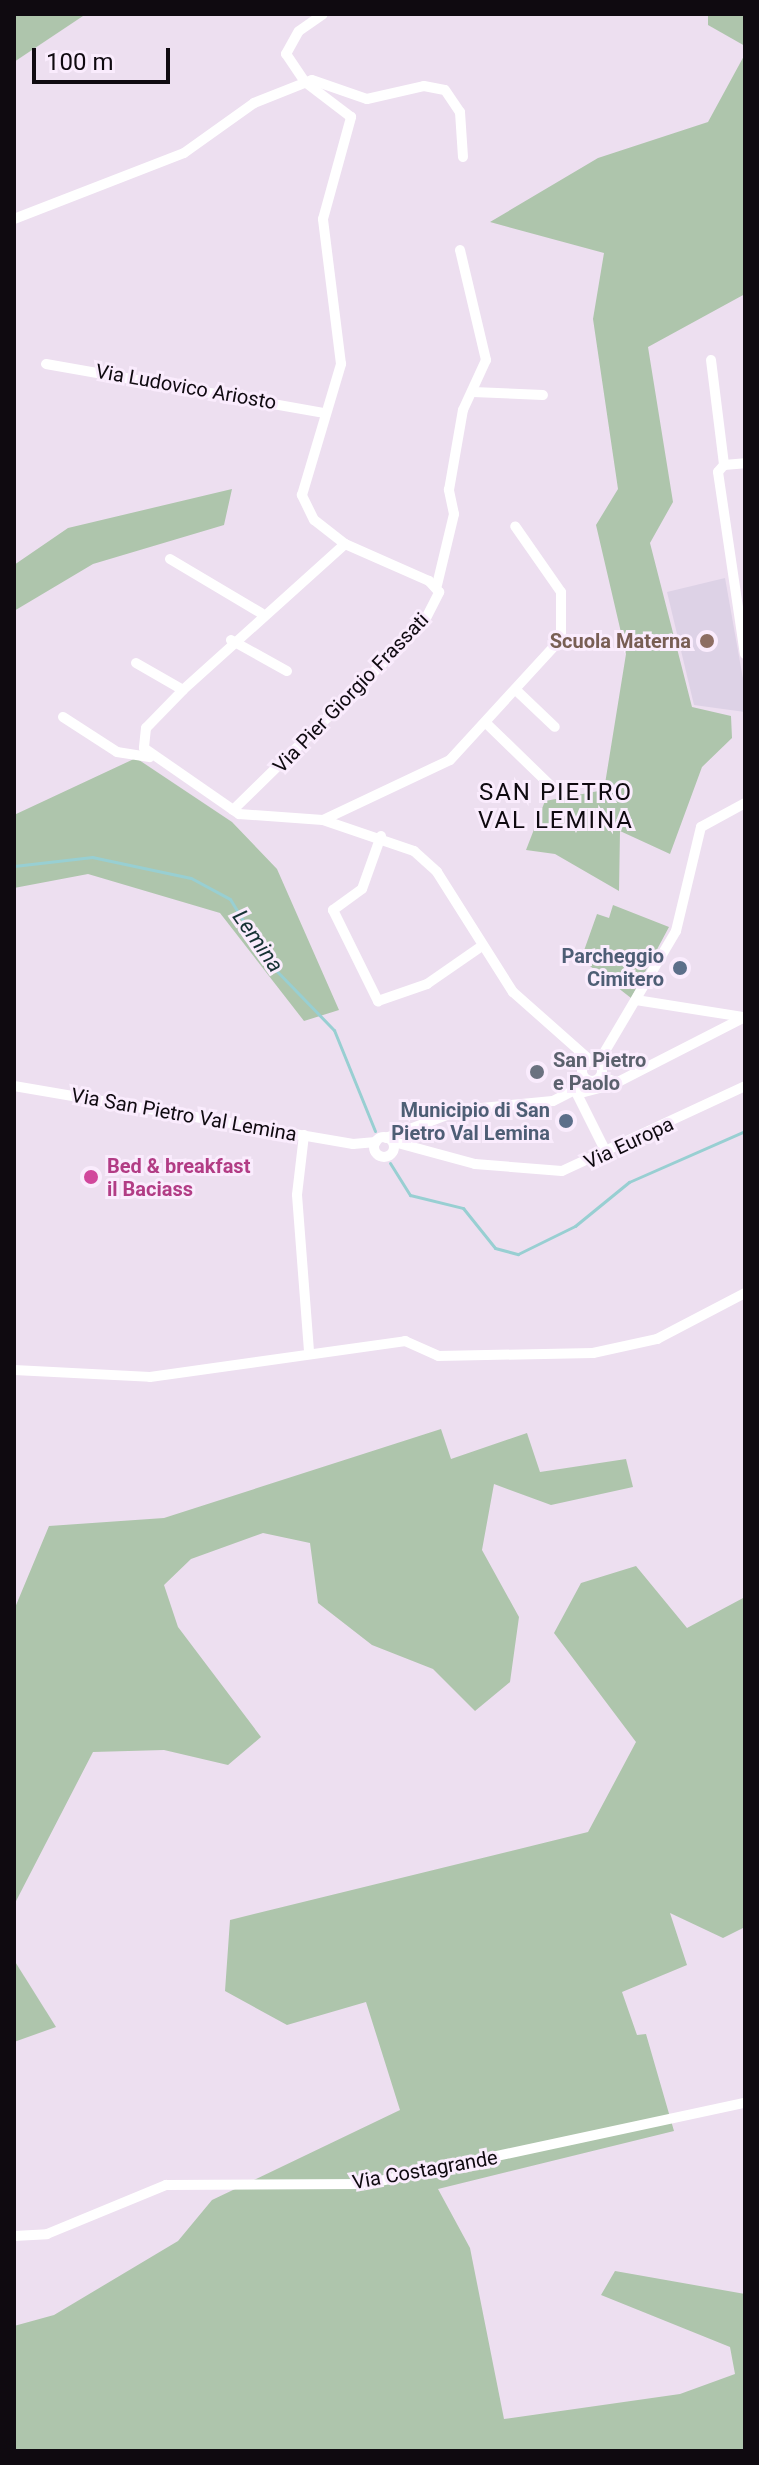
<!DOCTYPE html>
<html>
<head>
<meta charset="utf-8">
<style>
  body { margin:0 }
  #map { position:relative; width:759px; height:2465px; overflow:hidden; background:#eddff0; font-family:Roboto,sans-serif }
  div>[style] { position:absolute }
  .education>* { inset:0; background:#ddd2e6 }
  .green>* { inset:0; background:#aec5ac }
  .stream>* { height:3px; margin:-1.5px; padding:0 1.5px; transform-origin:1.5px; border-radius:1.5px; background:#98cfd2 }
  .minor>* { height:10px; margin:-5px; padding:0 5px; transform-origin:5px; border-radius:5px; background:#fff }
  .minor>.ring { margin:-5px; padding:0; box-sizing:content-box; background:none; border:10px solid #fff; border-radius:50% }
  .dots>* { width:22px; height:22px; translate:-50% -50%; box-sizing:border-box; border:4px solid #faecfd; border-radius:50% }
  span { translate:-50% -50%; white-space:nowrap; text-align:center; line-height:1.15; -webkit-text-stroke:6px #faecfd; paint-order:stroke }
  .street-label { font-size:20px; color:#0f0a10 }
  .education-label { font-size:20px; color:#785e54; font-weight:700 }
  .right { translate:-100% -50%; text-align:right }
  .service-label { font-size:20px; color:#4e5e75; font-weight:700 }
  .worship-label { font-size:20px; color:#5b616d; font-weight:700 }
  .left { translate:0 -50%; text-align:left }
  .hotel-label { font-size:20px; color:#b23c85; font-weight:700 }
  .water-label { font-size:22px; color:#153133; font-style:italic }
  .quarter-label { font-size:24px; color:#0f0a10; letter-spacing:2px }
  .frame { position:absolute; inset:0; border:16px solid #0f0a10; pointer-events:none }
  .scale { position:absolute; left:32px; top:48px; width:138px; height:36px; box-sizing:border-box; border:4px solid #0f0a10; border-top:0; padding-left:10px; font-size:24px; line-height:28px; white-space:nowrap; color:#0f0a10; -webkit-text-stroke:6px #faecfd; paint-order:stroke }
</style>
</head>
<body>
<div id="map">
  <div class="education">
    <div style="clip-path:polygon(725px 578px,745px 690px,745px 712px,694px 705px,667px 592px)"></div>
  </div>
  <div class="green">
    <div style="clip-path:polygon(14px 14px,86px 14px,14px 62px)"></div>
    <div style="clip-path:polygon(708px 14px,745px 14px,745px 46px,708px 25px)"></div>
    <div style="clip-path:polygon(745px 54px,745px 294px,648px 347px,673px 502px,650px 543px,692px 707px,731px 716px,732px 738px,702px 767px,670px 854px,620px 831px,619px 891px,555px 854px,526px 850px,545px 801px,604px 790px,626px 654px,596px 525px,618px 489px,593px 319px,604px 253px,490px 222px,598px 158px,708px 122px)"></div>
    <div style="clip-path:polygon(232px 489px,224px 525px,93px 564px,14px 611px,14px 565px,68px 528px)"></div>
    <div style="clip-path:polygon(136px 758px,232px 822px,277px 869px,339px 1010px,304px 1021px,220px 913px,88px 874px,14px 888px,14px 815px)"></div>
    <div style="clip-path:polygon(613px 905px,669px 927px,631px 998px,581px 959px,597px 914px,609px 918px)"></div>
    <div style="clip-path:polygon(441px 1429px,451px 1459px,527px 1433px,540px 1472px,626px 1459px,633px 1487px,551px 1505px,494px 1484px,482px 1550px,519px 1617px,510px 1682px,475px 1711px,433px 1669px,372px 1645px,318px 1603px,310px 1543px,263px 1533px,191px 1559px,164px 1585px,178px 1627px,261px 1737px,228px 1765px,164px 1750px,93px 1752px,14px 1905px,14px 1610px,49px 1526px,164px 1518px)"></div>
    <div style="clip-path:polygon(636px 1566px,687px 1628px,745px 1597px,745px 1927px,723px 1938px,670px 1913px,687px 1965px,622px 1992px,637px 2035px,646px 2034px,674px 2131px,438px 2189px,470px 2248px,504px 2419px,680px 2394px,735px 2374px,730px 2347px,601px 2295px,615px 2271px,745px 2294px,745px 2451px,14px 2451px,14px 2326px,54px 2315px,178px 2241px,212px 2200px,400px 2110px,366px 2002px,287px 2025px,225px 1991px,230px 1920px,588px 1832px,636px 1742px,554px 1633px,581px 1583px)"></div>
    <div style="clip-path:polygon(14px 1960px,56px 2027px,14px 2042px)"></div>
  </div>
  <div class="stream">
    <div style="left:14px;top:866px;width:79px;rotate:-6.6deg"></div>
    <div style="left:92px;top:857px;width:101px;rotate:12deg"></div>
    <div style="left:191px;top:878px;width:44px;rotate:28.3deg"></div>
    <div style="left:230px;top:899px;width:74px;rotate:58.9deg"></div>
    <div style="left:268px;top:962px;width:95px;rotate:45.9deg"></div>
    <div style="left:334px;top:1030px;width:109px;rotate:67.9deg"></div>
    <div style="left:390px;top:1163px;width:38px;rotate:58deg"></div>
    <div style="left:410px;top:1195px;width:55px;rotate:13.8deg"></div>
    <div style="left:463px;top:1208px;width:51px;rotate:51.3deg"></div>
    <div style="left:495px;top:1248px;width:24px;rotate:15deg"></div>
    <div style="left:518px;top:1254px;width:64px;rotate:-26.2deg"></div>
    <div style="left:575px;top:1226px;width:70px;rotate:-39.2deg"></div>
    <div style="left:629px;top:1182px;width:127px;rotate:-23.7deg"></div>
  </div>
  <div class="minor">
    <div style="left:14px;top:219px;width:182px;rotate:-21.2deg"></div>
    <div style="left:184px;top:153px;width:86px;rotate:-35.5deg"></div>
    <div style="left:254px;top:103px;width:62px;rotate:-21.6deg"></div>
    <div style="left:312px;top:80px;width:58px;rotate:19.1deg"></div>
    <div style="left:367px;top:99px;width:58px;rotate:-12.8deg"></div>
    <div style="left:424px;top:86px;width:21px;rotate:11deg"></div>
    <div style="left:445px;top:90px;width:27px;rotate:56deg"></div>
    <div style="left:460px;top:112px;width:45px;rotate:86.2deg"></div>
    <div style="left:711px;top:360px;width:106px;rotate:82.9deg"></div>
    <div style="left:46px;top:364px;width:283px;rotate:10deg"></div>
    <div style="left:473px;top:392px;width:70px;rotate:2.5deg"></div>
    <div style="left:724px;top:465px;width:9px;rotate:131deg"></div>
    <div style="left:718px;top:472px;width:184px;rotate:81.6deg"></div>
    <div style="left:724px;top:465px;width:21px;rotate:-5deg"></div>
    <div style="left:345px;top:544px;width:218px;rotate:138deg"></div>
    <div style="left:183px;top:690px;width:53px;rotate:134.2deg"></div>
    <div style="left:146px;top:728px;width:20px;rotate:96deg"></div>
    <div style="left:144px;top:748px;width:116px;rotate:34.8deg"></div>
    <div style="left:239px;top:814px;width:84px;rotate:4.1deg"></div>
    <div style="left:323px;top:820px;width:96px;rotate:18.8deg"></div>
    <div style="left:414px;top:851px;width:31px;rotate:42deg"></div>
    <div style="left:437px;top:872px;width:142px;rotate:57.7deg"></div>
    <div style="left:513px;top:992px;width:104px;rotate:41.5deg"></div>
    <div style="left:170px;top:559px;width:106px;rotate:30.7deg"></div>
    <div style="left:437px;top:585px;width:73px;rotate:-76.5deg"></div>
    <div style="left:454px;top:514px;width:25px;rotate:-102deg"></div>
    <div style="left:449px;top:490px;width:81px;rotate:-80.1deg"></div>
    <div style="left:463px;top:410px;width:55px;rotate:-65.3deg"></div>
    <div style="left:486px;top:360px;width:113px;rotate:-103.3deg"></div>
    <div style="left:231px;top:640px;width:64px;rotate:29deg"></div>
    <div style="left:136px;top:663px;width:54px;rotate:29.9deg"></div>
    <div style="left:517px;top:691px;width:52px;rotate:43.5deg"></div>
    <div style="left:63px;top:717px;width:64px;rotate:32.9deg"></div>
    <div style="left:117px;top:752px;width:33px;rotate:9deg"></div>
    <div style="left:486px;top:723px;width:92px;rotate:44.1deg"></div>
    <div style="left:233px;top:810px;width:266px;rotate:-44.4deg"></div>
    <div style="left:423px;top:624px;width:36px;rotate:-63deg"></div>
    <div style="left:439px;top:592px;width:15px;rotate:-132deg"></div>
    <div style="left:429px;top:581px;width:92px;rotate:-156.2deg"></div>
    <div style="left:345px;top:544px;width:39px;rotate:-142deg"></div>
    <div style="left:314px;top:520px;width:28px;rotate:-116deg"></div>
    <div style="left:302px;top:495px;width:137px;rotate:-73.4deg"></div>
    <div style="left:341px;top:364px;width:146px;rotate:-97.1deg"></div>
    <div style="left:323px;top:219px;width:106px;rotate:-74.6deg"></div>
    <div style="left:351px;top:117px;width:58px;rotate:-142.7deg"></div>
    <div style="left:305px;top:82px;width:34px;rotate:-124deg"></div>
    <div style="left:286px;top:54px;width:26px;rotate:-61deg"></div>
    <div style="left:299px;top:31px;width:29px;rotate:-35deg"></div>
    <div style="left:323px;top:820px;width:140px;rotate:-25.3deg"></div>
    <div style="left:450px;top:760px;width:164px;rotate:-47.5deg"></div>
    <div style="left:561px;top:639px;width:47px;rotate:-90deg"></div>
    <div style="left:561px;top:592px;width:80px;rotate:-124.9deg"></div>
    <div style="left:381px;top:836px;width:56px;rotate:109.7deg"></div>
    <div style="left:362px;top:889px;width:36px;rotate:144deg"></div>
    <div style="left:333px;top:910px;width:102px;rotate:63.7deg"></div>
    <div style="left:378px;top:1001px;width:52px;rotate:-19.1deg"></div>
    <div style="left:427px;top:984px;width:63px;rotate:-34.7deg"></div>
    <div style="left:636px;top:1000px;width:108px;rotate:9deg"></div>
    <div class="ring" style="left:582px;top:1061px;width:10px;height:10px"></div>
    <div style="left:598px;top:1063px;width:153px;rotate:-59.4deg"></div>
    <div style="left:676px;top:931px;width:107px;rotate:-76.5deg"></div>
    <div style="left:701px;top:827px;width:50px;rotate:-28.6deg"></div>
    <div style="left:600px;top:1077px;width:19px;rotate:16deg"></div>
    <div style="left:618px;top:1082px;width:143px;rotate:-27.1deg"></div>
    <div style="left:14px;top:1086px;width:344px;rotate:9.7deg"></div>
    <div style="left:353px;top:1144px;width:23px;rotate:-5deg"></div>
    <div style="left:304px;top:1135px;width:60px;rotate:96.7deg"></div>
    <div style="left:297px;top:1195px;width:156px;rotate:85.6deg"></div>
    <div class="ring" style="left:374px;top:1137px;width:10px;height:10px"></div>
    <div style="left:386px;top:1138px;width:79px;rotate:-20.7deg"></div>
    <div style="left:460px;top:1110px;width:93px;rotate:-5.5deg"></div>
    <div style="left:553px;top:1101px;width:44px;rotate:-27.1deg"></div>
    <div style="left:394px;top:1142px;width:84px;rotate:15.2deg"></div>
    <div style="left:475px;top:1164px;width:87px;rotate:4.6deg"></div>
    <div style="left:562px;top:1171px;width:202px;rotate:-24.9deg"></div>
    <div style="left:608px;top:1156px;width:69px;rotate:-116.6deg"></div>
    <div style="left:577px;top:1094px;width:35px;rotate:-15deg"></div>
    <div style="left:14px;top:1370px;width:136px;rotate:2.9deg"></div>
    <div style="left:150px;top:1377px;width:258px;rotate:-8deg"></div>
    <div style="left:405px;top:1341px;width:36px;rotate:24deg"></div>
    <div style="left:438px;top:1356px;width:155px;rotate:-1.1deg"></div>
    <div style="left:593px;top:1353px;width:66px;rotate:-12.3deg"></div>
    <div style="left:657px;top:1339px;width:99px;rotate:-27.6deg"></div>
    <div style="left:14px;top:2236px;width:33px;rotate:-3deg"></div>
    <div style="left:47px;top:2234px;width:129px;rotate:-22.4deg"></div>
    <div style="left:166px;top:2185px;width:200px;rotate:-0.3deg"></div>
    <div style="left:366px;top:2184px;width:388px;rotate:-12.1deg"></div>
  </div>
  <div class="dots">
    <div style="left:707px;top:641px;background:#8d6e63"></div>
    <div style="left:680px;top:968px;background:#5c6f8a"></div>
    <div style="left:537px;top:1072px;background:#6b7280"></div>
    <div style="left:566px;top:1121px;background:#5c6f8a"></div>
    <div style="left:91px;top:1177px;background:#d1479c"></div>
  </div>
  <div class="street-label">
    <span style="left:186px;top:387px;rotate:10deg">Via Ludovico Ariosto</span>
    <span style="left:351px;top:693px;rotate:-46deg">Via Pier Giorgio Frassati</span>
    <span style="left:184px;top:1115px;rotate:10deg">Via San Pietro Val Lemina</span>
    <span style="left:629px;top:1143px;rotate:-25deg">Via Europa</span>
    <span style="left:425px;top:2170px;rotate:-10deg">Via Costagrande</span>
  </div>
  <div class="education-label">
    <span class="right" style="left:691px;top:641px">Scuola Materna</span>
  </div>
  <div class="service-label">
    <span class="right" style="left:664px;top:968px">Parcheggio<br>Cimitero</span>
    <span class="right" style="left:550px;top:1122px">Municipio di San<br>Pietro Val Lemina</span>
  </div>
  <div class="worship-label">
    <span class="left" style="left:553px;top:1072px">San Pietro<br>e Paolo</span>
  </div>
  <div class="hotel-label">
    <span class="left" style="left:107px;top:1178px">Bed &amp; breakfast<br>il Baciass</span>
  </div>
  <div class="water-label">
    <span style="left:258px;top:941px;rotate:55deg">Lemina</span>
  </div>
  <div class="quarter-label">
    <span style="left:556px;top:807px">SAN PIETRO<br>VAL LEMINA</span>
  </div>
  <div class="frame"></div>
  <div class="scale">100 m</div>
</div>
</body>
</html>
